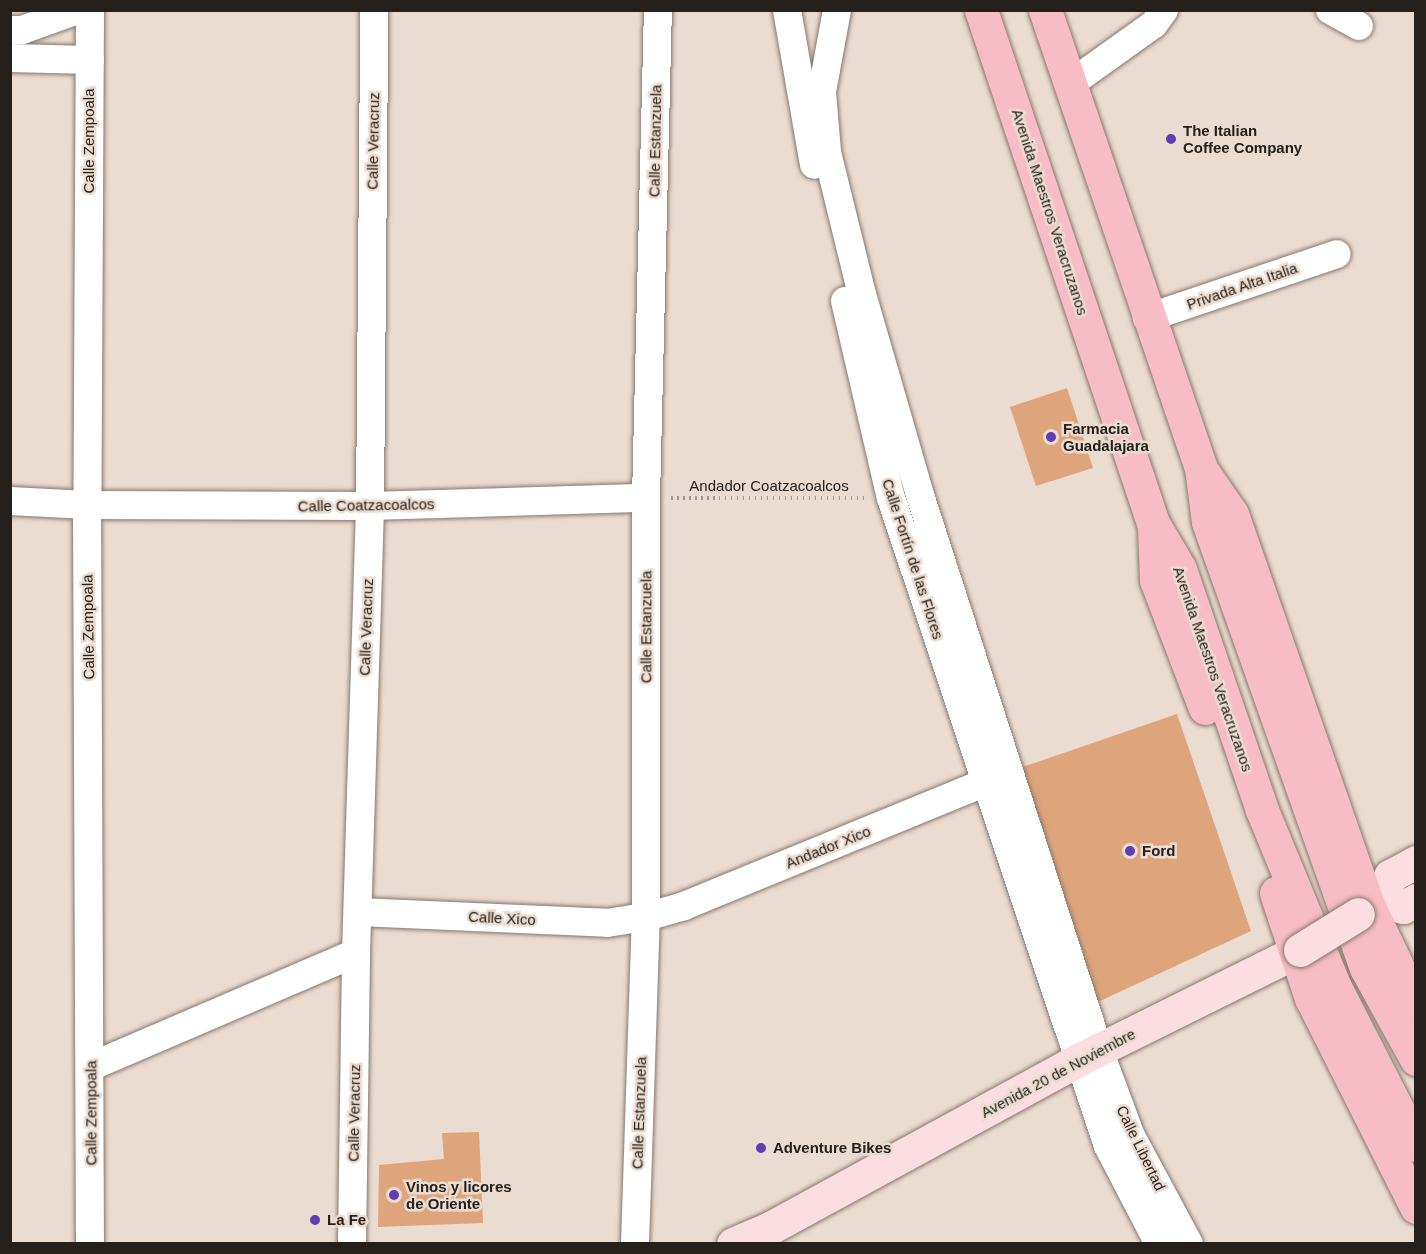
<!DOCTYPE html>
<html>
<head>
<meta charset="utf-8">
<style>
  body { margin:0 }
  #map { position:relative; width:1426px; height:1254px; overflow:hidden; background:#ebdcd1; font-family:Arial,sans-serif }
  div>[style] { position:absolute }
  .building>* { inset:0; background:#dea57d }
  .path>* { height:4px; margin-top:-2px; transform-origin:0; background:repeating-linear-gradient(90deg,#a1968d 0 1.5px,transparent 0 6px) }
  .roads { filter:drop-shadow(0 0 2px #86786f) drop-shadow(0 0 2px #86786f) }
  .street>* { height:28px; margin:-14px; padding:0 14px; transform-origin:14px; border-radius:14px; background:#fff }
  .secondary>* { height:33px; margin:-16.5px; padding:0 16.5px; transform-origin:16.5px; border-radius:16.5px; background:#fbdde2 }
  .primary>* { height:33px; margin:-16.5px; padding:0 16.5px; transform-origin:16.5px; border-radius:16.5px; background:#f7bcc5 }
  .bridges { filter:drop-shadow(0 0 2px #86786f) drop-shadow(0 0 2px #86786f) }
  .secondary-bridge>* { height:33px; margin:-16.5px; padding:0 16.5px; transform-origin:16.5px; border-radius:16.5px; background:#fbdde2 }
  .dots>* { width:16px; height:16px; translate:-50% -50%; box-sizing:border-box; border:3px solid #ebdcd1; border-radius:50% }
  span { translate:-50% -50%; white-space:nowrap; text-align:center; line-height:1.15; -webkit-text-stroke:5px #ebdcd1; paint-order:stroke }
  .poi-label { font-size:15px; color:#25201c; font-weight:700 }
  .left { translate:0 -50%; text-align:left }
  .street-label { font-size:15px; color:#25201c }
  .frame { position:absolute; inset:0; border:12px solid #25201c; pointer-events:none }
</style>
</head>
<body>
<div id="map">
  <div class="building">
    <div style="clip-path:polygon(1067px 388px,1093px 468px,1036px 486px,1010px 407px)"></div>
    <div style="clip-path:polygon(1177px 714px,1251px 931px,1087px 1007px,1011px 771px)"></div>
    <div style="clip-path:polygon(479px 1132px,483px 1223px,378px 1227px,379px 1165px,444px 1159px,442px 1133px)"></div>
  </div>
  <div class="path">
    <div style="left:671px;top:498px;width:193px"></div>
  </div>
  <div class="roads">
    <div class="street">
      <div style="left:90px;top:10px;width:495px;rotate:90.3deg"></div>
      <div style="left:87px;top:505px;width:739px;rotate:89.77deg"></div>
      <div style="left:787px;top:10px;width:157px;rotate:80.1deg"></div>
      <div style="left:837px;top:10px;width:83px;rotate:100.4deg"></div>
      <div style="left:822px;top:92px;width:60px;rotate:85.2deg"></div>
      <div style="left:827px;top:152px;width:146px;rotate:76.2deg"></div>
      <div style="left:862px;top:294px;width:212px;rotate:73.9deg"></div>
      <div style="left:921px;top:498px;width:580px;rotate:72.13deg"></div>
      <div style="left:1099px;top:1050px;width:90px;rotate:69.7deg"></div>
      <div style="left:1130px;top:1134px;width:125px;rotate:61.8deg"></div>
      <div style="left:1330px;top:10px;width:33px;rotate:29deg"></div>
      <div style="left:10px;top:30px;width:12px"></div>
      <div style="left:22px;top:30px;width:59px;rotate:-19.7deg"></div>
      <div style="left:10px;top:58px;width:80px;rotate:1.4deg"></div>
      <div style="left:1070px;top:84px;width:103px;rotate:-35.5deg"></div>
      <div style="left:1154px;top:24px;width:17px;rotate:-54deg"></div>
      <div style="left:845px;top:301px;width:202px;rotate:76.9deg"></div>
      <div style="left:891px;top:498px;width:683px;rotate:71.49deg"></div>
      <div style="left:1108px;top:1146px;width:110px;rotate:62.5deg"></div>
      <div style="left:1147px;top:318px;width:200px;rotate:-18.6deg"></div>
      <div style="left:10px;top:501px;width:77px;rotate:3deg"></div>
      <div style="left:87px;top:505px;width:283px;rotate:0.2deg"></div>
      <div style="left:370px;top:506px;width:276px;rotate:-1.7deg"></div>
      <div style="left:358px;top:912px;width:249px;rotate:2.5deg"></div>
      <div style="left:607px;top:923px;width:39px;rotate:-9deg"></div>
      <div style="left:646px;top:917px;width:40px;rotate:-16deg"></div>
      <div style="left:684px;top:906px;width:346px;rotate:-22.3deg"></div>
      <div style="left:92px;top:1066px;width:287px;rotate:-23.2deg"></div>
      <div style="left:352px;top:1244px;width:291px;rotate:-89.2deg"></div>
      <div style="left:356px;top:953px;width:447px;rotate:-88.2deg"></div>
      <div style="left:370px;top:506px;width:496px;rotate:-89.5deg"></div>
      <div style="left:635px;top:1244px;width:327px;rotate:-88.1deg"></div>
      <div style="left:646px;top:917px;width:419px;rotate:-90deg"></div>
      <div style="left:646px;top:498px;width:488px;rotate:-88.6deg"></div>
    </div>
    <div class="secondary">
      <div style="left:1381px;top:900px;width:23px;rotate:18deg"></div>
      <div style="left:1403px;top:907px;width:15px;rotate:-28deg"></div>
      <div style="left:1358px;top:914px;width:27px;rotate:-31deg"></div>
      <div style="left:1381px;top:900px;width:26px;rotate:-69deg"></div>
      <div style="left:1390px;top:876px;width:30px;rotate:-28deg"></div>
      <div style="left:733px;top:1244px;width:40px;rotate:-23.4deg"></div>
      <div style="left:770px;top:1228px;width:351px;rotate:-28.6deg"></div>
      <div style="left:1078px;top:1060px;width:248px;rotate:-26.4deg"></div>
    </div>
    <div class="primary">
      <div style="left:981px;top:10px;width:541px;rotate:71.46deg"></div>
      <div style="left:1153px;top:523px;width:53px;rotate:59.6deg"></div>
      <div style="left:1180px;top:569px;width:255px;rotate:71.2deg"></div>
      <div style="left:1262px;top:810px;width:189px;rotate:67.6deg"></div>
      <div style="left:1334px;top:985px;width:180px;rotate:62.9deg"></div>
      <div style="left:1045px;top:10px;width:484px;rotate:71.2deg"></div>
      <div style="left:1201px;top:468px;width:54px;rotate:82.6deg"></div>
      <div style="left:1208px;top:522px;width:473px;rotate:70.5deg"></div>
      <div style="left:1366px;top:968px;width:104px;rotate:61.2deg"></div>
      <div style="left:1205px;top:475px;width:47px;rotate:55.3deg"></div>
      <div style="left:1232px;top:514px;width:416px;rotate:70.8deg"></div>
      <div style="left:1369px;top:907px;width:109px;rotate:64.4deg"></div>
      <div style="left:1154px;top:528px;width:52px;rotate:87.8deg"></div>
      <div style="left:1156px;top:580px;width:137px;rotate:69.1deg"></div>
      <div style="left:1276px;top:893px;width:111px;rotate:71.6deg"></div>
      <div style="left:1311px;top:998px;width:234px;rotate:63.3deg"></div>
    </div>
  </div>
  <div class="bridges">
    <div class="secondary-bridge">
      <div style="left:1300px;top:950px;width:68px;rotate:-31.8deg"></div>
    </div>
  </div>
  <div class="dots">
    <div style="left:1171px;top:139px;background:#613db5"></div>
    <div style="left:1051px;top:437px;background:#613db5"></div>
    <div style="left:1130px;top:851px;background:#613db5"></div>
    <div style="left:761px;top:1148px;background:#613db5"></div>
    <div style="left:394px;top:1195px;background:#613db5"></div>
    <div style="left:315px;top:1220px;background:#613db5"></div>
  </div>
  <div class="poi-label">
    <span class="left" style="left:1183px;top:139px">The Italian<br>Coffee Company</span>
    <span class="left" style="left:1063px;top:437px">Farmacia<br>Guadalajara</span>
    <span class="left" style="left:1142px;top:851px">Ford</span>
    <span class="left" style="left:773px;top:1148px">Adventure Bikes</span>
    <span class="left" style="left:406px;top:1195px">Vinos y licores<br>de Oriente</span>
    <span class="left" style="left:327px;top:1220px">La Fe</span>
  </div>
  <div class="street-label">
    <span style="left:89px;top:141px;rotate:-90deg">Calle Zempoala</span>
    <span style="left:373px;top:141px;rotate:-89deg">Calle Veracruz</span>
    <span style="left:655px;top:141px;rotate:-89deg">Calle Estanzuela</span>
    <span style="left:1050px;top:212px;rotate:72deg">Avenida Maestros Veracruzanos</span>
    <span style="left:1242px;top:286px;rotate:-19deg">Privada Alta Italia</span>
    <span style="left:769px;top:486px">Andador Coatzacoalcos</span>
    <span style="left:366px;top:505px;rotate:-1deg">Calle Coatzacoalcos</span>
    <span style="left:913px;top:559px;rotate:72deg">Calle Fortín de las Flores</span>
    <span style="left:88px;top:627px;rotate:-91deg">Calle Zempoala</span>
    <span style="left:366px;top:627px;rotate:-88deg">Calle Veracruz</span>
    <span style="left:646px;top:627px;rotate:-90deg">Calle Estanzuela</span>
    <span style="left:1213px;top:669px;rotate:71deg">Avenida Maestros Veracruzanos</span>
    <span style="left:828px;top:847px;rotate:-22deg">Andador Xico</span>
    <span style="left:502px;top:918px;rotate:3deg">Calle Xico</span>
    <span style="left:1058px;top:1073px;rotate:-28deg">Avenida 20 de Noviembre</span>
    <span style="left:91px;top:1113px;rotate:-90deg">Calle Zempoala</span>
    <span style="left:354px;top:1113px;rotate:-89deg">Calle Veracruz</span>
    <span style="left:639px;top:1113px;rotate:-88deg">Calle Estanzuela</span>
    <span style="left:1141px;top:1148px;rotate:64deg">Calle Libertad</span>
  </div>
  <div class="frame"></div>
</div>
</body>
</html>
